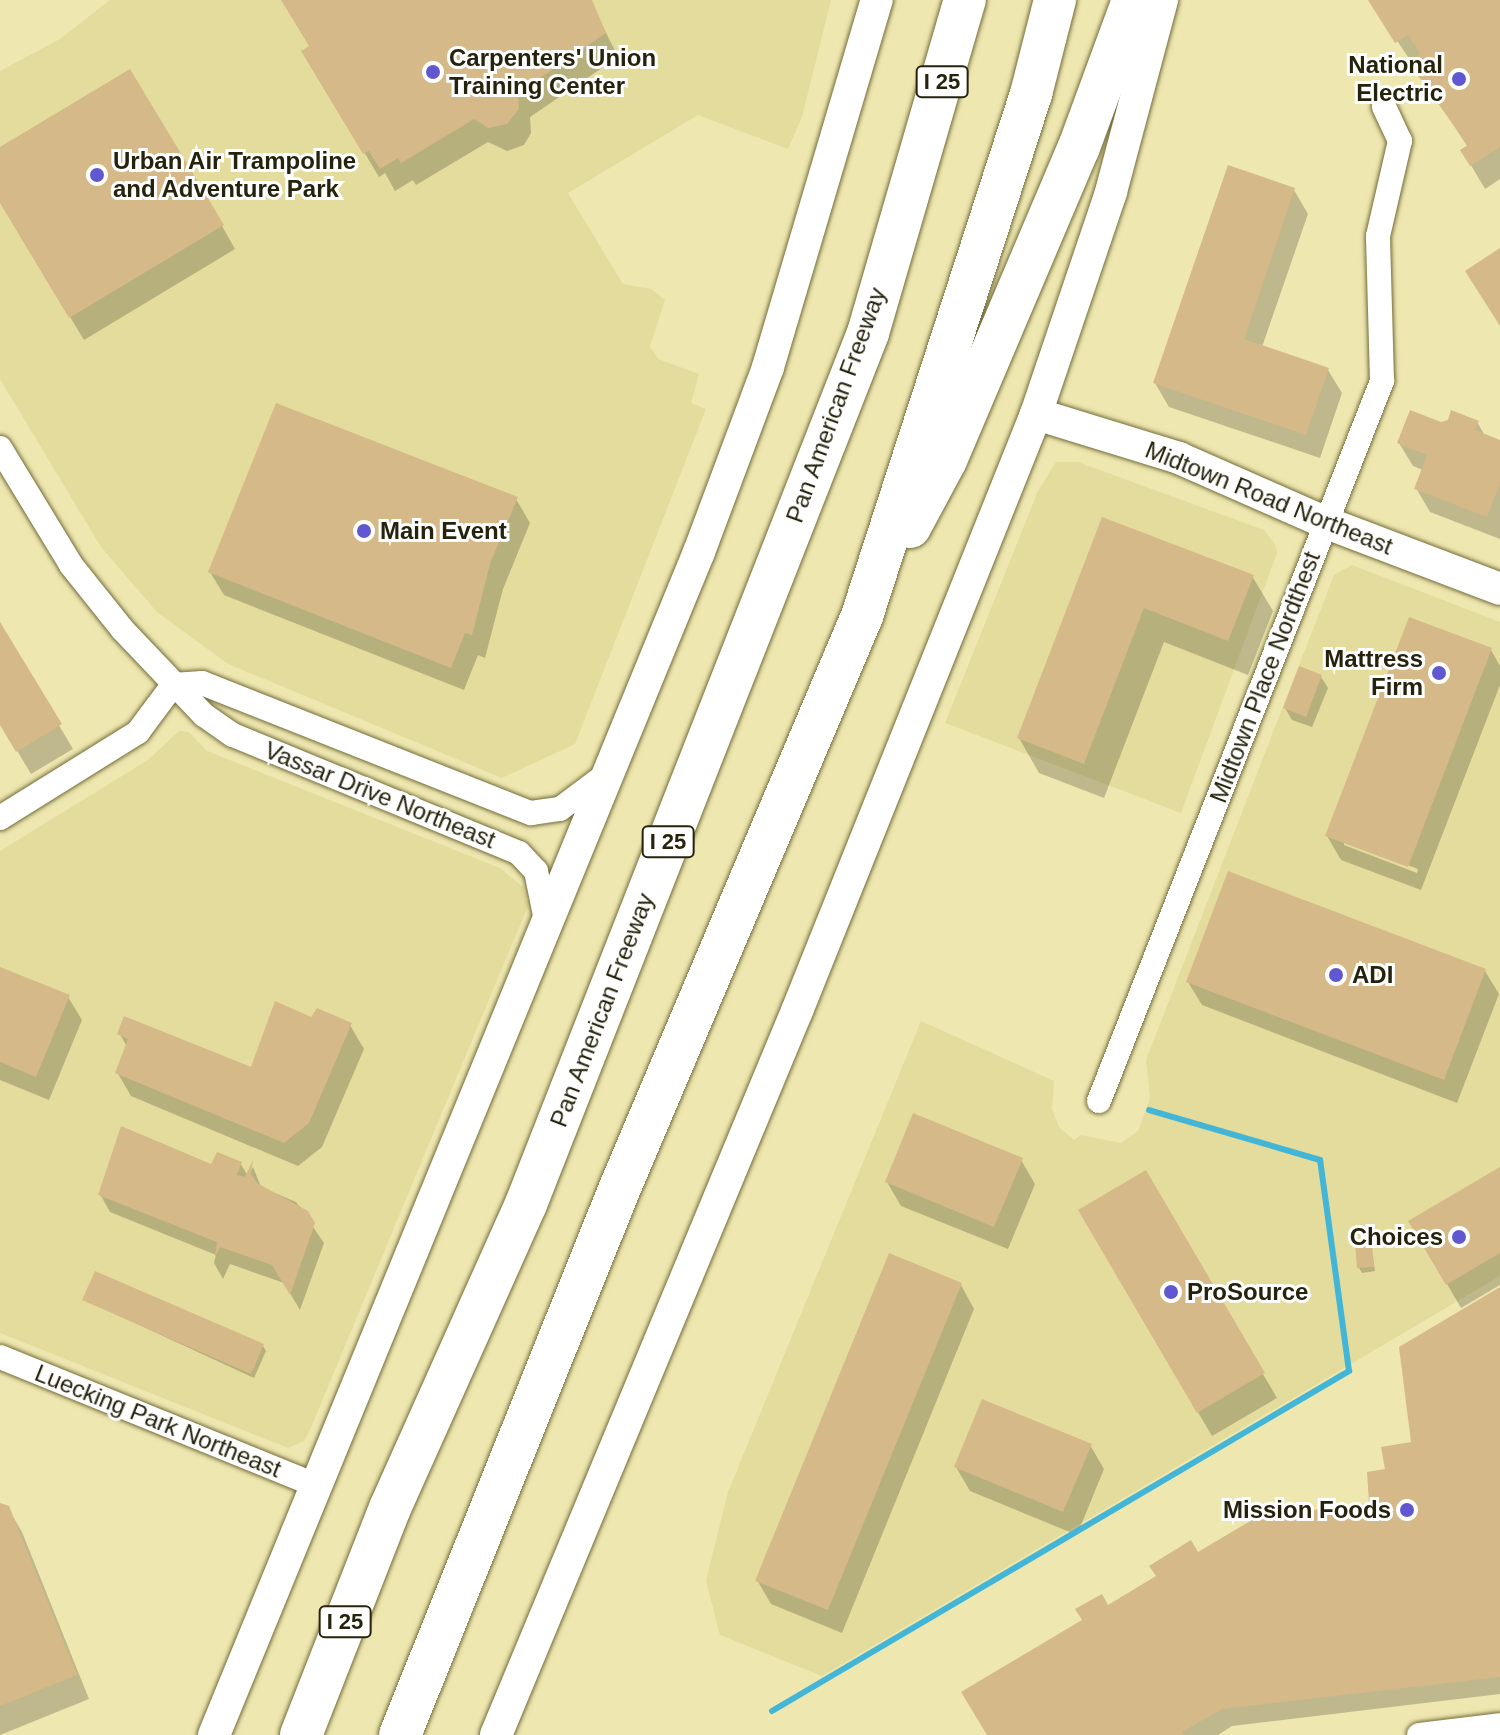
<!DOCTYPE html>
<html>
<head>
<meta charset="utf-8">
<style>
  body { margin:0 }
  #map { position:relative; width:1500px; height:1735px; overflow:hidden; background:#eee7b0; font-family:Arial,sans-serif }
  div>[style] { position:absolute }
  .built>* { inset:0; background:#e4dc9c }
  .shadow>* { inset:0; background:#0003 }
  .stream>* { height:6px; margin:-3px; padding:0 3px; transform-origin:3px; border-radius:3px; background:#43b5d7 }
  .building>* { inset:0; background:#d5b988 }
  .roads { filter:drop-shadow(0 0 2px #736c39) drop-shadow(0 0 2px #736c39) }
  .street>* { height:24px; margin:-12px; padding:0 12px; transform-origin:12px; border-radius:12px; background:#fff }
  .secondary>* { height:32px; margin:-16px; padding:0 16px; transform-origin:16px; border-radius:16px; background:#fff }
  .highway>* { height:42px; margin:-21px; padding:0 21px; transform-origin:21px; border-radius:21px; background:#fff }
  .dots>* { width:22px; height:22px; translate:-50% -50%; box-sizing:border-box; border:4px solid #fff; border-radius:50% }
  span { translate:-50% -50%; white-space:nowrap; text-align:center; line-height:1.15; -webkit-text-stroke:6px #fff; paint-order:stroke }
  .shield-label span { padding:2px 6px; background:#fff; border:2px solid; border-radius:6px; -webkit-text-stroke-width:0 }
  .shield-label { font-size:22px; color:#26230d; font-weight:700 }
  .poi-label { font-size:24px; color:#26230d; font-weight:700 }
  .left { translate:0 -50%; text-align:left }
  .right { translate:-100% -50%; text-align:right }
  .street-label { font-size:24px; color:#26230d }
</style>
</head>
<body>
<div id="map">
  <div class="built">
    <div style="clip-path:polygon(110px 0,831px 0,802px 117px,788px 149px,698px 115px,568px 193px,623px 284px,651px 289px,665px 300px,650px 346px,658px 359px,699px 374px,691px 403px,706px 409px,575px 744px,502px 778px,228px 664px,157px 612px,101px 547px,0 379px,0 71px,60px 39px)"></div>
    <div style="clip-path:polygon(1056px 462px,1078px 462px,1264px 530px,1275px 544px,1277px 553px,1181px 813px,945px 723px,1038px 491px)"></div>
    <div style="clip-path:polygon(1352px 565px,1500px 622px,1500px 1276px,822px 1676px,720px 1635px,706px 1581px,728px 1492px,921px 1021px,1054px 1081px,1052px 1109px,1059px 1127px,1074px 1140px,1081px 1135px,1121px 1143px,1138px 1131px,1150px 1098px,1146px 1060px,1334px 575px)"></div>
    <div style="clip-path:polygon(179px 731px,189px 732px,207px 751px,500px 868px,523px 887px,528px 906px,310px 1430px,304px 1441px,288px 1448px,0 1333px,0 851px,148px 760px)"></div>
  </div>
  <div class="shadow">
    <div style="clip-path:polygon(283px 0,590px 0,618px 57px,530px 117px,531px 133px,524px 145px,507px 151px,488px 142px,416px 185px,413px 180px,395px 191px,385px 173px,379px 177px,318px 75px,311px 47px)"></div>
    <div style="clip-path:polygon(1370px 0,1500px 0,1500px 179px,1485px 189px,1462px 150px,1468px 147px)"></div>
    <div style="clip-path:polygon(0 149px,222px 226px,235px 249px,84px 340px,0 201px)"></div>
    <div style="clip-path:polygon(1294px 190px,1308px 214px,1262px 347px,1328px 370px,1342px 393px,1320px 458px,1169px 407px,1155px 383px)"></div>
    <div style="clip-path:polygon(1477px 422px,1485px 436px,1500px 442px,1500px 539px,1430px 512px,1416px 488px,1423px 470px,1413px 466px,1399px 443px,1441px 424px)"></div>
    <div style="clip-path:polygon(516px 499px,530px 523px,503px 589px,485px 658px,478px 655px,464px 690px,224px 595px,210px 572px)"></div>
    <div style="clip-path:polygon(1104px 519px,1252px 576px,1273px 611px,1248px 675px,1164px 642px,1104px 798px,1039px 773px,1019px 738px)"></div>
    <div style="clip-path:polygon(0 626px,73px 749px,31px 774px,0 722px)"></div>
    <div style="clip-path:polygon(evenodd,1491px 650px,1500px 666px,1500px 685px,1421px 890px,1341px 860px,1327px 836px,1491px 650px,1344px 841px,1418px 869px,1417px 873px,1344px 845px,1344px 841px)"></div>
    <div style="clip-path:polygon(1321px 677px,1328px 688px,1312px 727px,1292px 720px,1285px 708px)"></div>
    <div style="clip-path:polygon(0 969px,68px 997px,82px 1020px,49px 1100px,0 1080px)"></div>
    <div style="clip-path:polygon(1485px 971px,1499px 994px,1457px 1103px,1202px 1005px,1188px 982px)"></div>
    <div style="clip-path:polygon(312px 1019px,350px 1025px,364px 1049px,322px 1147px,298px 1166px,131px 1096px,117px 1072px,127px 1047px,120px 1034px,252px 1069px)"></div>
    <div style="clip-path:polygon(1021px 1160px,1035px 1184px,1008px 1249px,901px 1206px,887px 1182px)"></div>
    <div style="clip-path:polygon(240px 1163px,248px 1176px,253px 1167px,261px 1187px,296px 1202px,324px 1243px,300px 1310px,284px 1283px,230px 1264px,223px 1279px,214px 1263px,216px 1255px,110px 1212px,100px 1194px)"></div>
    <div style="clip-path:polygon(1500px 1169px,1500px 1285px,1461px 1308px,1411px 1222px)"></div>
    <div style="clip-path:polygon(1145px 1173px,1277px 1398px,1212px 1436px,1080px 1211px)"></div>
    <div style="clip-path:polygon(1371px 1244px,1375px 1271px,1362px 1273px,1359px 1268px)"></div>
    <div style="clip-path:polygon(961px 1285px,974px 1309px,842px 1633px,771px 1604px,757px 1580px)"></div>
    <div style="clip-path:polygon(1500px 1290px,1500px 1694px,1232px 1726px,1218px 1735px,989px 1735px,1108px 1607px,1197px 1554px,1371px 1505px,1387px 1471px,1414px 1444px)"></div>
    <div style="clip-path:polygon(85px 1300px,263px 1346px,266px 1351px,254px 1378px)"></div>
    <div style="clip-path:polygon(1090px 1445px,1104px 1469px,1077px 1535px,970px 1491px,956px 1467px)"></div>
    <div style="clip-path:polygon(0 1505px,8px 1508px,22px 1532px,89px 1699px,0 1735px)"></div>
  </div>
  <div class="stream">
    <div style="left:772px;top:1711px;width:670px;rotate:-30.51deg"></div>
    <div style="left:1349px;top:1371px;width:213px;rotate:-97.8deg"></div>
    <div style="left:1320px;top:1160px;width:178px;rotate:-163.7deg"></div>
  </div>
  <div class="building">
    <div style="clip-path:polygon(281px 0,592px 0,606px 33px,518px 93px,519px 109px,507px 124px,488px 128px,474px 119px,401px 163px,398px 158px,380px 169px,369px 151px,363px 154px,301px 51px,309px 46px)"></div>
    <div style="clip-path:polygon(1368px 0,1500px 0,1500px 147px,1470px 166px,1460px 150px,1468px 145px,1408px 62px,1420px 54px,1408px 35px,1395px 43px)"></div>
    <div style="clip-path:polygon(130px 69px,224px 225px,69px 318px,0 203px,0 147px)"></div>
    <div style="clip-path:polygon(1228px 165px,1295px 188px,1244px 339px,1329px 368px,1306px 435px,1153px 383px)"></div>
    <div style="clip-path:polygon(1500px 248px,1500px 326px,1465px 271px)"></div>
    <div style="clip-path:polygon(276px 403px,518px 497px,490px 564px,472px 635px,465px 633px,451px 668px,208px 572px)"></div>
    <div style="clip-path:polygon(1410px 410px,1441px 422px,1448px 420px,1451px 410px,1479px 421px,1475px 430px,1500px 440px,1500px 483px,1487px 517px,1414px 489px,1427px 455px,1397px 443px)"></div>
    <div style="clip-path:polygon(1102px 517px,1254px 575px,1228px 641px,1144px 608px,1084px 764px,1017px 738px)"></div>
    <div style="clip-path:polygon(1409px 617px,1492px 648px,1408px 867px,1325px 836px)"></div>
    <div style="clip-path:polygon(0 622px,62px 724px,16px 752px,0 725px)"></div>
    <div style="clip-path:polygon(1299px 666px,1322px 675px,1306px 717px,1283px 708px)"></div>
    <div style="clip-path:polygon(1228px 871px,1486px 969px,1444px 1080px,1186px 982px)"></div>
    <div style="clip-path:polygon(0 967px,70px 995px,36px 1077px,0 1062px)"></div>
    <div style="clip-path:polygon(275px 1001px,311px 1017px,317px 1008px,352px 1023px,309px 1123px,284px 1143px,115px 1073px,128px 1039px,117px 1034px,124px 1016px,251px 1067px)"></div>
    <div style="clip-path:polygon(913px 1113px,1023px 1158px,994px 1227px,885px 1182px)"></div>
    <div style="clip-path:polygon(121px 1126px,211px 1164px,217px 1152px,242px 1162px,237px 1175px,245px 1177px,253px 1160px,251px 1174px,257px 1183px,308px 1211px,315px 1223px,290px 1295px,272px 1265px,220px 1247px,215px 1257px,217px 1242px,98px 1195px)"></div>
    <div style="clip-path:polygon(1500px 1167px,1500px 1253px,1446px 1285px,1408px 1221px)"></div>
    <div style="clip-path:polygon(1146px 1170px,1265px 1373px,1197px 1413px,1078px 1210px)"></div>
    <div style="clip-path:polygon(1372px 1242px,1374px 1267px,1357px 1268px,1355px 1243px)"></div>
    <div style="clip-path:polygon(889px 1253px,962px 1283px,828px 1610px,755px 1581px)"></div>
    <div style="clip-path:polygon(95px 1271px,264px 1344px,251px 1374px,82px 1300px)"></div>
    <div style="clip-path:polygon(1500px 1287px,1500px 1677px,1222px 1709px,1182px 1732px,1184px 1735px,987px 1735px,961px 1692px,1082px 1620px,1075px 1609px,1102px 1594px,1108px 1605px,1156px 1576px,1149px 1566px,1191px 1540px,1198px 1552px,1257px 1517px,1369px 1503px,1367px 1472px,1385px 1469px,1381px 1447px,1411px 1442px,1399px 1347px)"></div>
    <div style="clip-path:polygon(982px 1399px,1092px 1444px,1063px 1512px,954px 1467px)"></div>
    <div style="clip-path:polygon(0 1503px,9px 1506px,77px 1675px,0 1706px)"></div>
  </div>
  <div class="roads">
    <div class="street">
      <div style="left:0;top:448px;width:137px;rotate:58.7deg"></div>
      <div style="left:71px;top:565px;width:82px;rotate:51.4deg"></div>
      <div style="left:122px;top:629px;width:119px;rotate:46.4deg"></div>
      <div style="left:204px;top:715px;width:35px;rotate:35deg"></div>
      <div style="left:233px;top:735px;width:309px;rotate:22.4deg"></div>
      <div style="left:519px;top:853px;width:25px;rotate:47deg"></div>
      <div style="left:536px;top:871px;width:50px;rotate:78.5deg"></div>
      <div style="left:173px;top:685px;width:29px;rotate:-4deg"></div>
      <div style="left:202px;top:683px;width:354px;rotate:21.6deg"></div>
      <div style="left:531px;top:813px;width:29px;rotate:-8deg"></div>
      <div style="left:560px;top:809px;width:60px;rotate:-36.9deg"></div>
      <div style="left:0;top:818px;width:163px;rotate:-31.9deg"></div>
      <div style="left:138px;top:732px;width:59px;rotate:-53.3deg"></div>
      <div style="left:1099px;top:1101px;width:774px;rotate:-68.54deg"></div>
      <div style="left:1382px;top:381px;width:145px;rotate:-91.6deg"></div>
      <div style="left:1378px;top:236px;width:98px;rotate:-77deg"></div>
      <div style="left:1400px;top:141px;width:38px;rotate:-115deg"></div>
      <div style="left:0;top:1357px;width:342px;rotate:22.1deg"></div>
      <div style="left:1419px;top:1735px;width:82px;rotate:-7deg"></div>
    </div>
    <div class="secondary">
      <div style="left:1036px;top:414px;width:150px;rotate:17.1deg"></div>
      <div style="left:1179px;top:458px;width:158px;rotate:23.8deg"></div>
      <div style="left:1324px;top:522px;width:188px;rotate:20.8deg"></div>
      <div style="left:214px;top:1735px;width:1279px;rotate:-67.71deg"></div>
      <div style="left:699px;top:552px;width:197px;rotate:-69.5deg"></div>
      <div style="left:768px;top:367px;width:383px;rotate:-73.5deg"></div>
      <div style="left:496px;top:1735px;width:784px;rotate:-67.43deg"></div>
      <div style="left:797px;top:1011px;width:643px;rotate:-68.18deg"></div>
      <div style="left:1036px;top:414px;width:234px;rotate:-71.3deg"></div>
      <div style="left:1111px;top:192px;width:199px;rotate:-75.1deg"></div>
    </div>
    <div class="highway">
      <div style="left:910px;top:527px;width:76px;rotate:-61.8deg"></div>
      <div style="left:946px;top:460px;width:340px;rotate:-67deg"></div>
      <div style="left:1079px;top:147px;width:157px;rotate:-69.8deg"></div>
      <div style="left:301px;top:1735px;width:244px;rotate:-68.6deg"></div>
      <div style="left:390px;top:1508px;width:333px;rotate:-65.9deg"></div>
      <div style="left:526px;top:1204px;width:936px;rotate:-68.56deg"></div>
      <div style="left:868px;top:333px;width:347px;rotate:-73.8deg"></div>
      <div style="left:400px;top:1735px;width:587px;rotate:-68.11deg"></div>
      <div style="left:619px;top:1190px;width:623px;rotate:-67.05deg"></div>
      <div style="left:862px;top:616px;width:549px;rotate:-72.06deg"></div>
      <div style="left:1031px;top:94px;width:97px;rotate:-75.7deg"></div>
    </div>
  </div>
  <div class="dots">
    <div style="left:433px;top:72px;background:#6158d1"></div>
    <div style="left:1459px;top:79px;background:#6158d1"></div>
    <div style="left:97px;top:175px;background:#6158d1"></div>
    <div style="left:364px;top:531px;background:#6158d1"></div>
    <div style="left:1439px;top:673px;background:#6158d1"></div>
    <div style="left:1336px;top:975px;background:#6158d1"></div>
    <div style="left:1459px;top:1237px;background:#6158d1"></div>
    <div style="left:1171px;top:1292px;background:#6158d1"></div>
    <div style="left:1407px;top:1510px;background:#6158d1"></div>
  </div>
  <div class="shield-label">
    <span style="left:942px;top:82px">I 25</span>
    <span style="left:668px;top:842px">I 25</span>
    <span style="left:345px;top:1622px">I 25</span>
  </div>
  <div class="poi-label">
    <span class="left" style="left:449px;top:72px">Carpenters' Union<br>Training Center</span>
    <span class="right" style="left:1443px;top:79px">National<br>Electric</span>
    <span class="left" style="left:113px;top:175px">Urban Air Trampoline<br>and Adventure Park</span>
    <span class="left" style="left:380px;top:531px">Main Event</span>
    <span class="right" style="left:1423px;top:673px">Mattress<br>Firm</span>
    <span class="left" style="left:1352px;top:975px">ADI</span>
    <span class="right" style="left:1443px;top:1237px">Choices</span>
    <span class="left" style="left:1187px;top:1292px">ProSource</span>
    <span class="right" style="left:1391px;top:1510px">Mission Foods</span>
  </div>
  <div class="street-label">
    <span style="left:836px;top:405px;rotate:-70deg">Pan American Freeway</span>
    <span style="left:1269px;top:498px;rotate:22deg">Midtown Road Northeast</span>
    <span style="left:1265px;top:677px;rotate:-69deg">Midtown Place Nordthest</span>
    <span style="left:380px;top:795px;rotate:22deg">Vassar Drive Northeast</span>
    <span style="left:602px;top:1010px;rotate:-69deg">Pan American Freeway</span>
    <span style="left:158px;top:1421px;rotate:22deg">Luecking Park Northeast</span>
  </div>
</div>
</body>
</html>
